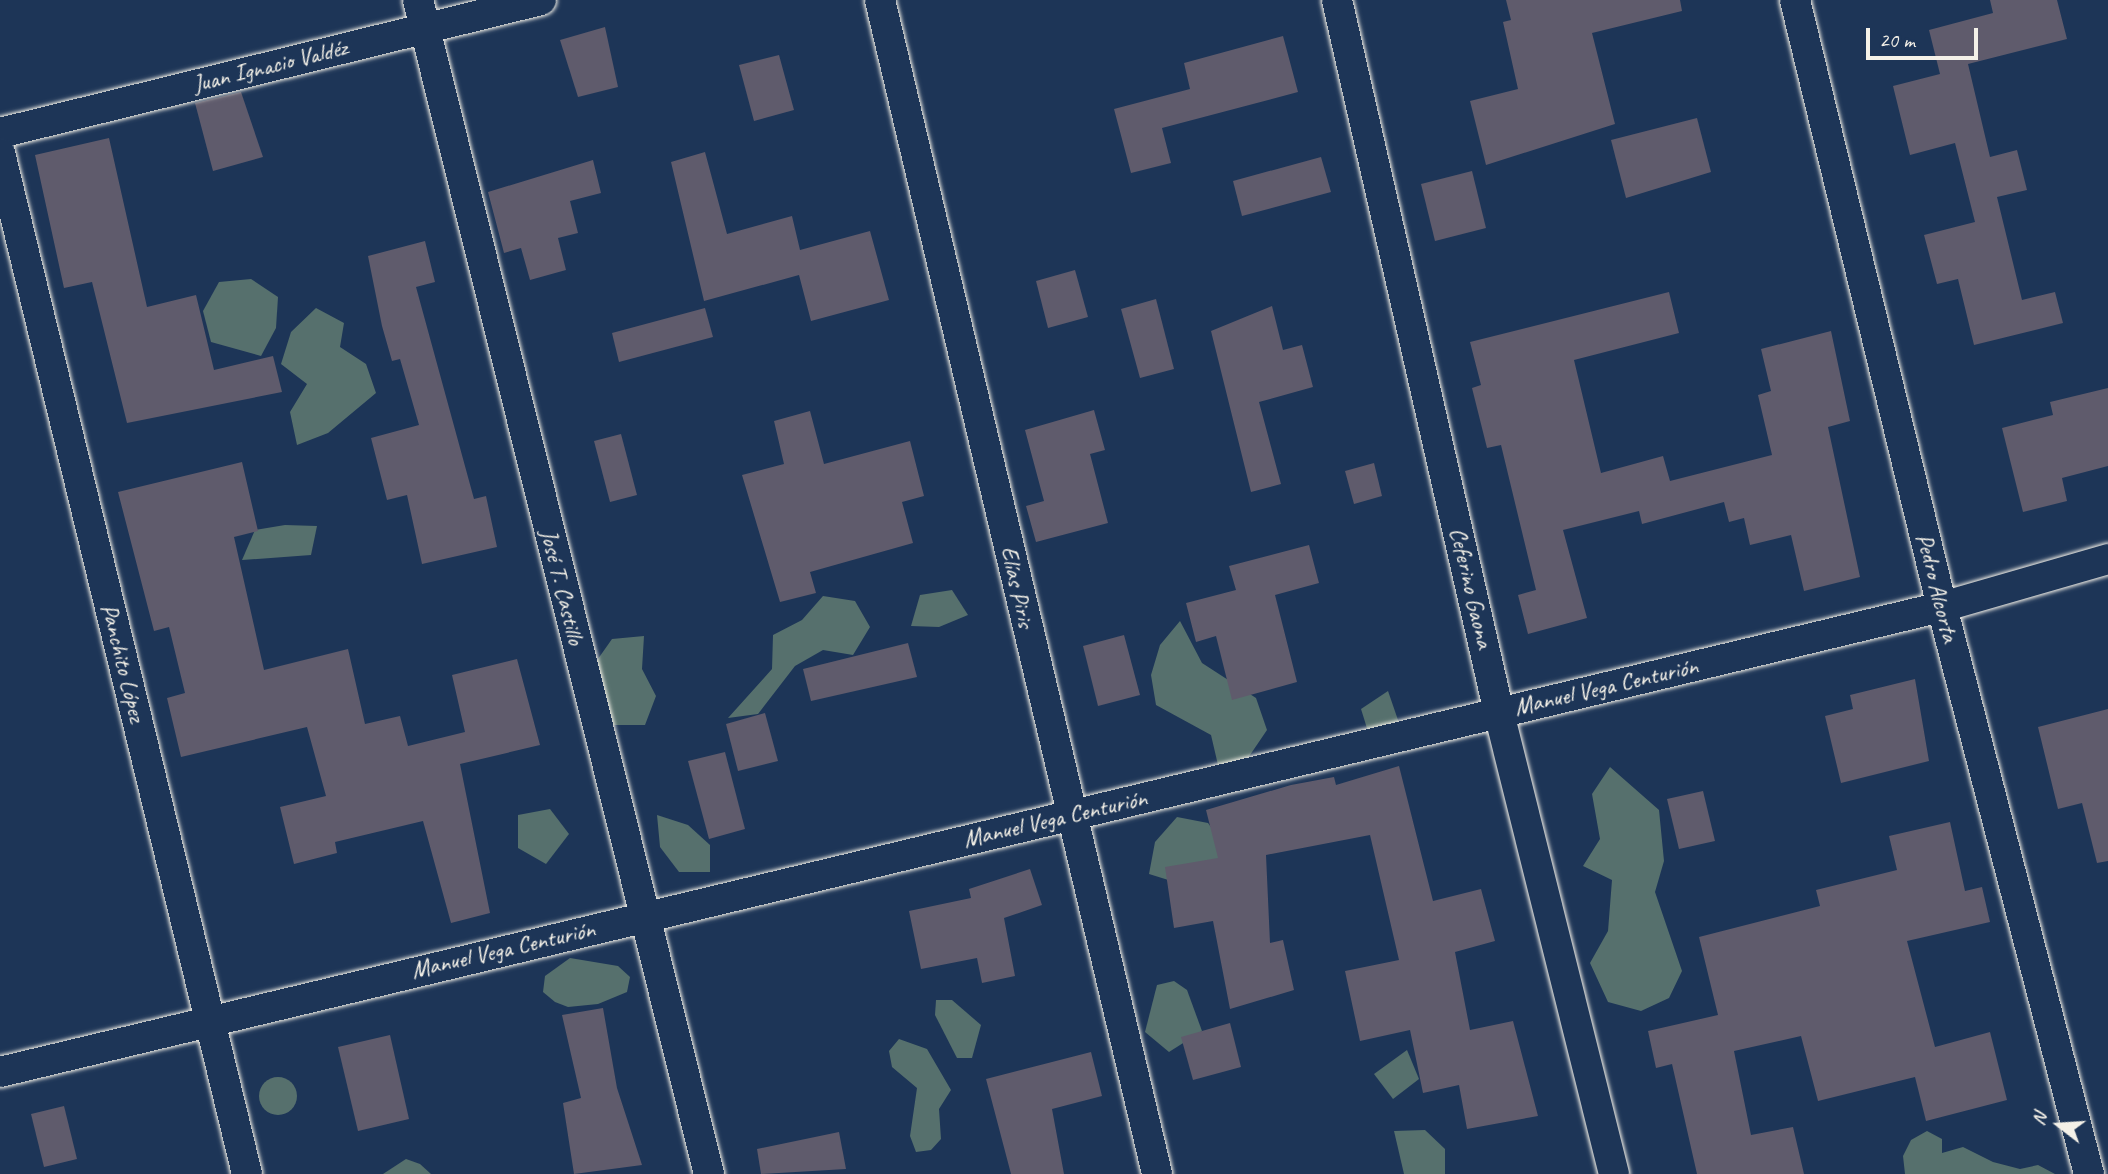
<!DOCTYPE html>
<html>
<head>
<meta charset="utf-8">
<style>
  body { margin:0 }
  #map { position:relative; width:2108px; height:1174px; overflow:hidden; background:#1d3557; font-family:Caveat,sans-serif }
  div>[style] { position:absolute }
  .green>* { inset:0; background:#56706d }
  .round { border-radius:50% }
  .building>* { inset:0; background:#5f5b6c }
  .roads { filter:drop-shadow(0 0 2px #f4f1e8) drop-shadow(0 0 2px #f4f1e8) }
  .minor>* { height:30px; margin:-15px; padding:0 15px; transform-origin:15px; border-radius:15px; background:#1d3557 }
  span { translate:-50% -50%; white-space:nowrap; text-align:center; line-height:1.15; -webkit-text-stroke:5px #1d3557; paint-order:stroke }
  .street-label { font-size:24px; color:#f4f1e8 }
  .north { position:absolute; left:2024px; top:1090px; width:70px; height:70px; -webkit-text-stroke:5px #1d3557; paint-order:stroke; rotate:287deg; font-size:19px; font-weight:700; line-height:28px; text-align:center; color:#f4f1e8 }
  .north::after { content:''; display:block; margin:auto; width:24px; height:32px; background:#f4f1e8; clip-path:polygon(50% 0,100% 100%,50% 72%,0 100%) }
  .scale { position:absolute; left:1866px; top:28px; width:112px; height:32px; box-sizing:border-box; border:4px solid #f4f1e8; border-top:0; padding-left:9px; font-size:21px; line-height:24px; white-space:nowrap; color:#f4f1e8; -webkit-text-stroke:5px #1d3557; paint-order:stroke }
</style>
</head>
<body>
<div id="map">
  <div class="green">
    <div style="clip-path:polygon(251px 279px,278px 297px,276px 328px,261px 356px,211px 342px,203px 311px,219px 282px)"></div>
    <div style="clip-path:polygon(316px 308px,344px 323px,340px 347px,366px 364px,376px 393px,328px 433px,297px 445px,290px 412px,307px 384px,281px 364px,291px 332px)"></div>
    <div style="clip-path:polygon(285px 525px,317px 526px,311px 555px,242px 560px,255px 530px)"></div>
    <div style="clip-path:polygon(952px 590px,968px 615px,939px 627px,911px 626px,920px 595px)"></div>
    <div style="clip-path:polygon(823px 596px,855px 601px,870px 627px,853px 655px,823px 650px,795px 666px,758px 714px,728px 718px,772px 669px,773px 635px,802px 620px)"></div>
    <div style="clip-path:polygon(1180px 621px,1202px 663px,1256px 698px,1267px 730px,1248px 758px,1218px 765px,1211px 735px,1156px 705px,1151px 675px,1160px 645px)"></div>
    <div style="clip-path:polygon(644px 636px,642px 669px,656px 696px,645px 725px,613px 725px,593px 666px,612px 639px)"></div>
    <div style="clip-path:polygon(1388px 691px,1399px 723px,1370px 738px,1361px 709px)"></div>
    <div style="clip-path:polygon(1610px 767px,1659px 810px,1664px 861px,1655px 892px,1682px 971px,1669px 998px,1641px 1011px,1608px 1002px,1590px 963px,1608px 931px,1612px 880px,1583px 866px,1600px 839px,1592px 794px)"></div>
    <div style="clip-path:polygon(550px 809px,569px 834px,546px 864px,518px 848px,518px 815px)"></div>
    <div style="clip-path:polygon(657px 815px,688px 825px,710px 845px,710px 872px,679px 872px,660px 847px)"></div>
    <div style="clip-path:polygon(1177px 817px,1208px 823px,1226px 848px,1212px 874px,1178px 883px,1149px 874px,1155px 842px)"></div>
    <div style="clip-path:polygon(570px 958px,618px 966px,630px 977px,627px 992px,598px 1004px,568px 1007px,555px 1002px,543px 992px,545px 976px)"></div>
    <div style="clip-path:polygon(1174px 981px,1187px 990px,1202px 1031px,1169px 1052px,1145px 1032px,1157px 985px)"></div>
    <div style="clip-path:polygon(936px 1000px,952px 1000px,981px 1025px,972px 1058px,957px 1058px,935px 1015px)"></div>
    <div style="clip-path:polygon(899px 1039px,927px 1049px,951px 1090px,939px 1109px,941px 1139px,931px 1150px,916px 1152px,910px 1136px,917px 1088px,892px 1067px,889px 1051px)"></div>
    <div style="clip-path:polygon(1407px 1050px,1419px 1079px,1393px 1099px,1374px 1074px)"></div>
    <div class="round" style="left:259px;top:1077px;width:38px;height:38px"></div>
    <div style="clip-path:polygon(1425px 1130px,1445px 1149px,1445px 1174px,1404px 1174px,1394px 1131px)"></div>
    <div style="clip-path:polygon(1927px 1131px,1942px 1139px,1942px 1153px,1963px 1147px,1993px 1162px,2020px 1169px,2038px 1165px,2055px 1174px,1905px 1174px,1903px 1156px,1911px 1140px)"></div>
    <div style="clip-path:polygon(406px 1159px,420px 1164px,431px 1174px,383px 1174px)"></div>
  </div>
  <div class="building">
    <div style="clip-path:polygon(1506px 0,1680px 0,1682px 11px,1592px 33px,1615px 124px,1486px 165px,1470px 101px,1518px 89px,1503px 22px,1511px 20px)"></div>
    <div style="clip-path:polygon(1990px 0,2057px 0,2067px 39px,1968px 64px,1990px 157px,2017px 150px,2027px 190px,1997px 197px,2022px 300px,2055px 292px,2063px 323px,1974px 345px,1958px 279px,1937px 284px,1924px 235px,1975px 222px,1955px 143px,1910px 155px,1893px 86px,1940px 74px,1929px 30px,1993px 13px)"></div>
    <div style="clip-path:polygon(605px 27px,618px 87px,578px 97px,560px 40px)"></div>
    <div style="clip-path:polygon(1283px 36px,1298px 92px,1162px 128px,1171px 163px,1131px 173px,1114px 109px,1190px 89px,1184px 63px)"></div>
    <div style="clip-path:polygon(779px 55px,794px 110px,754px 121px,739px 65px)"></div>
    <div style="clip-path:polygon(241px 92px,263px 157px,213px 171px,195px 103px)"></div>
    <div style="clip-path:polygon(1697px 118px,1711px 172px,1626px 198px,1611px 140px)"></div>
    <div style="clip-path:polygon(109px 138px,147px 307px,196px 295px,214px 370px,273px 356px,282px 392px,127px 423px,92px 282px,64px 288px,35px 155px)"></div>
    <div style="clip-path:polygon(705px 152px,727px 234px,792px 216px,800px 250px,870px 231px,889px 300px,811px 321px,799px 275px,704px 301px,671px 162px)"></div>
    <div style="clip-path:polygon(1321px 157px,1331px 192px,1242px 216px,1233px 181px)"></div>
    <div style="clip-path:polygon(593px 160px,601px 193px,570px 201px,578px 233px,558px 238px,566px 270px,530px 280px,521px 248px,504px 253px,488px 192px)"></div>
    <div style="clip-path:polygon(1472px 171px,1486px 228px,1435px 241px,1421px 184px)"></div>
    <div style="clip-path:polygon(425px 241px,435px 282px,416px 287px,474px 499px,486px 496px,497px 547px,422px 564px,407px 495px,387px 500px,371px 438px,419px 425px,400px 359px,392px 361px,382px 326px,368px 256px)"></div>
    <div style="clip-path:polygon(1075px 270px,1088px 317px,1048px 328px,1036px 281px)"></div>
    <div style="clip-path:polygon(1669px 292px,1679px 333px,1574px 360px,1601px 473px,1663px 456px,1670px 481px,1772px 455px,1758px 395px,1771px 391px,1761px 349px,1831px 331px,1850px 421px,1828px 427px,1860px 577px,1804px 591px,1791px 535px,1750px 545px,1744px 518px,1729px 522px,1724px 502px,1642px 524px,1639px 511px,1563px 530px,1587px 618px,1528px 634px,1518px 595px,1536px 590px,1501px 445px,1487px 448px,1472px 388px,1481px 385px,1470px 342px)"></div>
    <div style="clip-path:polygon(1156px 299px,1174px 369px,1140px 378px,1121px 309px)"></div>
    <div style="clip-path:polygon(1272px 306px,1283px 350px,1302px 345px,1313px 387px,1259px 402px,1281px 484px,1251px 492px,1211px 331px)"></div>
    <div style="clip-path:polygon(705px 308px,713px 337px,619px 362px,612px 333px)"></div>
    <div style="clip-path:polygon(2108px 388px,2108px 466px,2062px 478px,2067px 501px,2023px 512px,2002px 428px,2053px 415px,2050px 402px)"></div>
    <div style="clip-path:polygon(1094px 410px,1105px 450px,1090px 454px,1108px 523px,1036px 542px,1026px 506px,1044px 501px,1025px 430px)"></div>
    <div style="clip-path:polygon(810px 411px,824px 464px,910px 441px,924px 496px,902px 502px,913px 543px,810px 572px,816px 593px,780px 602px,742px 475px,784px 464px,774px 421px)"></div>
    <div style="clip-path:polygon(621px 434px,637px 495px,610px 502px,594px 441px)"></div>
    <div style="clip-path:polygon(242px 462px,258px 531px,234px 537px,264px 670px,348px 649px,365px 724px,400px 716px,408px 746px,465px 732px,452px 675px,517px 659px,540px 745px,460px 764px,490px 913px,451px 923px,423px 821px,335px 842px,337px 853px,294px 864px,280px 807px,326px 796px,307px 727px,181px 757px,167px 698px,185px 693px,169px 627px,154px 631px,118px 492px)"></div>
    <div style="clip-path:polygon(1374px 463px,1382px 496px,1354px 504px,1345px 471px)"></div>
    <div style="clip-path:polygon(1309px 545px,1319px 583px,1275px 595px,1297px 682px,1232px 700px,1216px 636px,1196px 642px,1186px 603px,1236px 590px,1229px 566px)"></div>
    <div style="clip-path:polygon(1124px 635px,1140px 695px,1098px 706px,1083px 646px)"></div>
    <div style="clip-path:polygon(908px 643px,917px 677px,811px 701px,803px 669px)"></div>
    <div style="clip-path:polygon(1915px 679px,1929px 761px,1841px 783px,1825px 716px,1853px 709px,1850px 695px)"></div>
    <div style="clip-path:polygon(2108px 709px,2108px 861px,2097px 863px,2082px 803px,2058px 809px,2038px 727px)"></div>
    <div style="clip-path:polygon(765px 713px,778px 761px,738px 771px,726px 724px)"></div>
    <div style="clip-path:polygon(725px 752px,745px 829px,709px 839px,688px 761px)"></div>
    <div style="clip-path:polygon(1399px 766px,1433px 901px,1481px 889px,1495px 941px,1455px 952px,1470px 1030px,1513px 1021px,1538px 1116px,1467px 1129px,1459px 1085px,1423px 1093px,1410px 1030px,1360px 1041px,1345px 971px,1399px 960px,1370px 835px,1266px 855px,1270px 943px,1283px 940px,1294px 990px,1230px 1009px,1213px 921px,1174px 928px,1165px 867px,1218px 858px,1206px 810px,1291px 785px,1334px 777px,1336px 785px)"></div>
    <div style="clip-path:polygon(1703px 791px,1715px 841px,1679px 849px,1667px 799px)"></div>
    <div style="clip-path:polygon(1950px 822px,1965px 891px,1982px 887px,1990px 922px,1907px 941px,1935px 1047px,1990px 1032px,2007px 1100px,1926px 1121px,1915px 1077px,1818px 1101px,1801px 1036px,1734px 1051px,1751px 1135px,1793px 1127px,1804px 1174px,1697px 1174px,1672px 1064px,1656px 1068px,1648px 1031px,1718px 1015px,1699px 937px,1820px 906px,1816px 890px,1897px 870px,1889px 836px)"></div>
    <div style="clip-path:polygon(1030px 869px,1042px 905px,1004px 918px,1015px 976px,982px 983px,977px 958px,921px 969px,909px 911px,971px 898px,969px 889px)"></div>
    <div style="clip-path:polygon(603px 1008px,617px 1088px,642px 1165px,574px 1174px,563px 1103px,581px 1098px,562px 1015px)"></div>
    <div style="clip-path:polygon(1230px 1023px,1241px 1067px,1193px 1080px,1181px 1037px)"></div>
    <div style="clip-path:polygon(390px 1035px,409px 1119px,358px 1131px,338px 1047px)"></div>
    <div style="clip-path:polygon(1091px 1052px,1102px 1096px,1052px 1109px,1064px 1174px,1011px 1174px,986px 1079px)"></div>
    <div style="clip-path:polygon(64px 1106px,77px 1159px,44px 1167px,31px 1114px)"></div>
    <div style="clip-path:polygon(839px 1132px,846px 1169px,761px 1174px,757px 1149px)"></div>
  </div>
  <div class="roads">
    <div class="minor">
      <div style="left:418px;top:0;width:1210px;rotate:76.08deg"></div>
      <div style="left:880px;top:0;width:1206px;rotate:76.72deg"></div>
      <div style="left:1337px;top:0;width:731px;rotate:77.2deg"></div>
      <div style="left:1499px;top:713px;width:475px;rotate:76deg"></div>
      <div style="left:1795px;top:0;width:625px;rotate:76.39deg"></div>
      <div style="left:1942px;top:607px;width:586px;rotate:75.47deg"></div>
      <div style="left:0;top:133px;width:557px;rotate:-13.81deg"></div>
      <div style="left:0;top:153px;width:1050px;rotate:76.4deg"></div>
      <div style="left:0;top:1072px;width:1997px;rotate:-13.47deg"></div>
      <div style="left:1942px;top:607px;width:173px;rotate:-16.1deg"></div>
    </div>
  </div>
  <div class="street-label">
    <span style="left:270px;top:66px;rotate:-14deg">Juan Ignacio Valdéz</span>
    <span style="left:562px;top:587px;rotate:76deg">José T. Castillo</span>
    <span style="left:1017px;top:587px;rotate:77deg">Elías Piris</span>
    <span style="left:1471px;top:588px;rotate:77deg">Ceferino Gaona</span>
    <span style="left:1937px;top:588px;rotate:76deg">Pedro Alcorta</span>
    <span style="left:123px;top:663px;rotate:76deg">Panchito López</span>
    <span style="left:1606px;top:687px;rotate:-13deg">Manuel Vega Centurión</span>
    <span style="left:1055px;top:819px;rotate:-13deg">Manuel Vega Centurión</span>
    <span style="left:503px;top:950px;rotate:-13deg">Manuel Vega Centurión</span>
  </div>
  <div class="north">N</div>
  <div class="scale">20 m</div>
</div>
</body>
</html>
